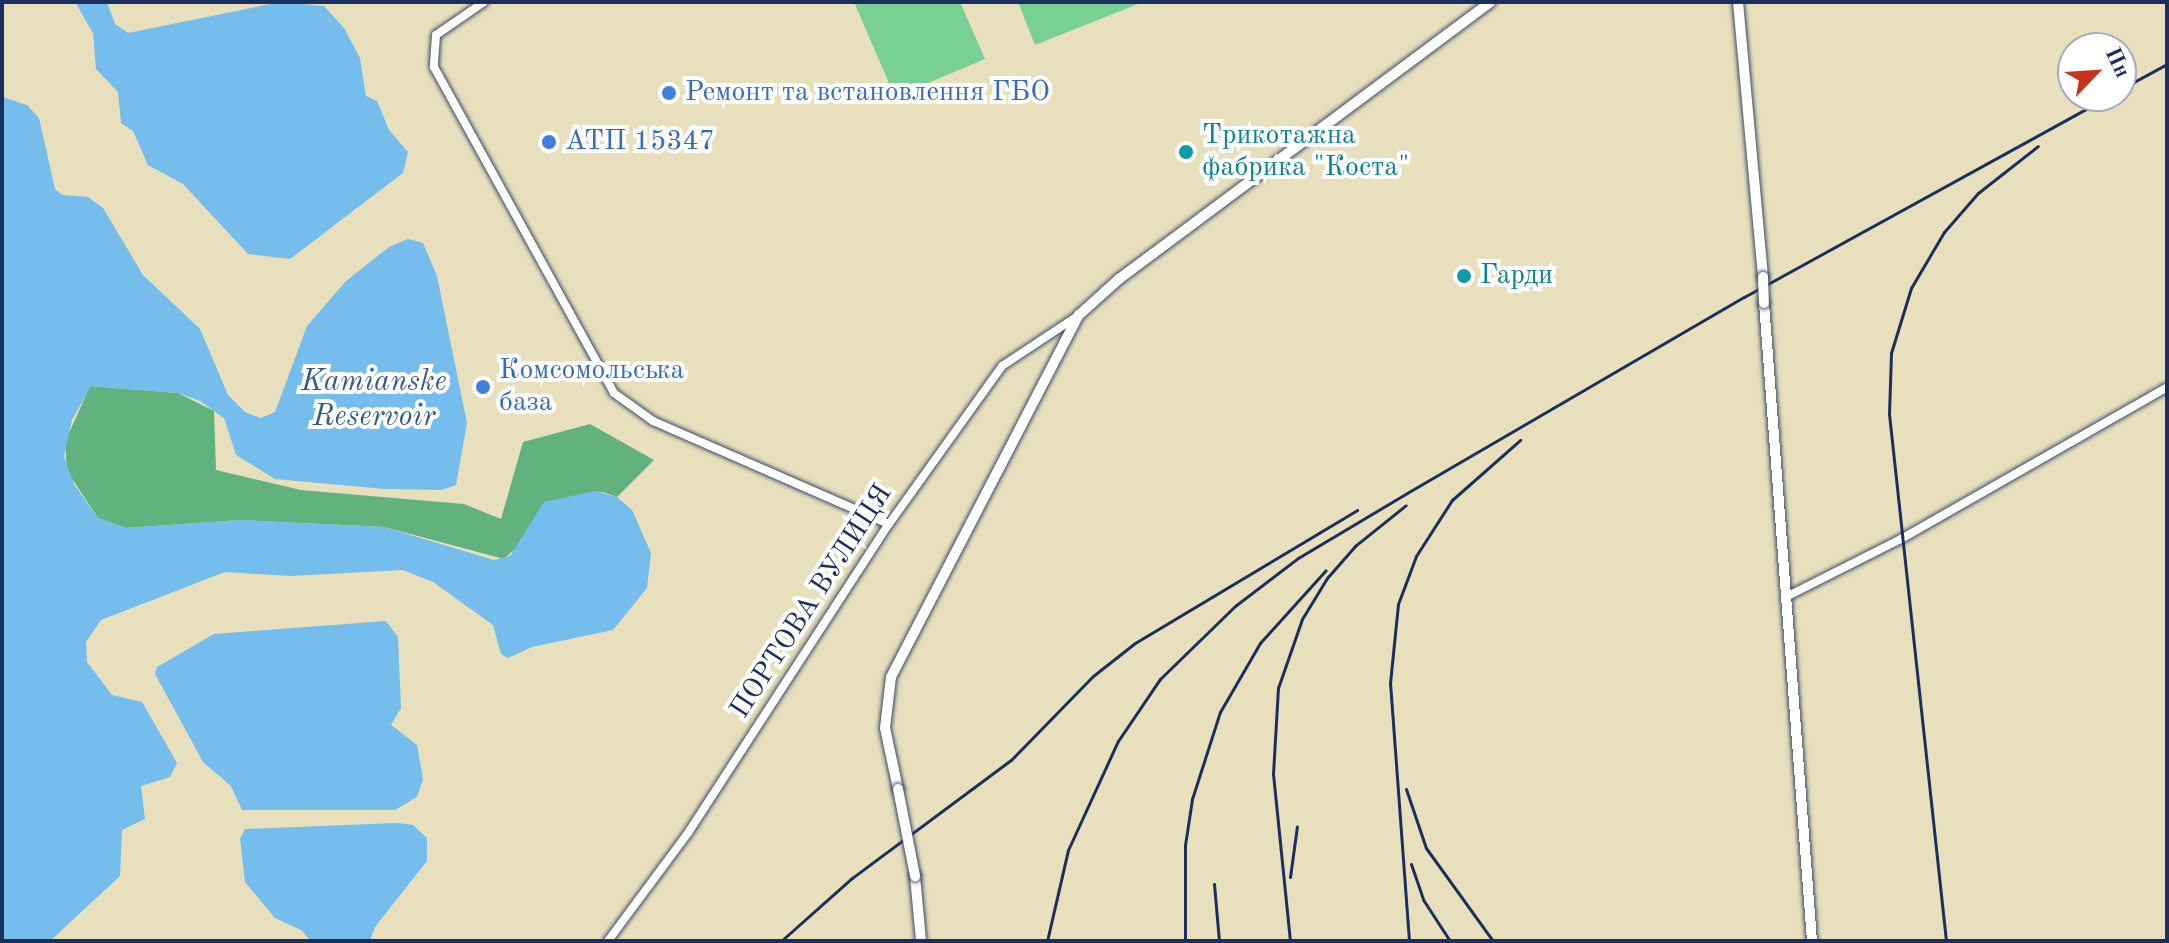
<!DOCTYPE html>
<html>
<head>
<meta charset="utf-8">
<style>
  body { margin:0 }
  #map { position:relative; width:2169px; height:943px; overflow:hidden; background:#e8e0bc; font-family:"Old Standard TT",serif }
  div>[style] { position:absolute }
  .green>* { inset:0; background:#79d095 }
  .forest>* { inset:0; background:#62b27e }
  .water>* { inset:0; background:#74bdec }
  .roads { filter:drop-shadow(0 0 2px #3a4a6c) drop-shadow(0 0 2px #3a4a6c) }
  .minor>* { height:8px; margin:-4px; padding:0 4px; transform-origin:4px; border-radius:4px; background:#fff }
  .tertiary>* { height:10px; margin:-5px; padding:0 5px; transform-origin:5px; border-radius:5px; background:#fff }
  .rail>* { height:3px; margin:-1.5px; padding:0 1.5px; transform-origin:1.5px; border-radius:1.5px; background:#1b2f5e }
  .bridges { filter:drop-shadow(0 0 2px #3a4a6c) drop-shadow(0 0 2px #3a4a6c) }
  .tertiary-bridge>* { height:10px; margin:-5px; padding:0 5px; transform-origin:5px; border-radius:5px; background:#fff }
  .dots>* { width:22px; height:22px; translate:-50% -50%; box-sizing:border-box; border:4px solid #fff; border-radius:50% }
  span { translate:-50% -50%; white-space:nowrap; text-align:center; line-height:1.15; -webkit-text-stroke:8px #fff; paint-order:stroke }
  .shop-label { font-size:28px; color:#366cbe }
  .left { translate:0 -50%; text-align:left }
  .culture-label { font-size:28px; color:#0d838f }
  .street-label { font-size:28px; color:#1b2f5e }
  .water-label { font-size:30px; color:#365a89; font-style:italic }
  .frame { position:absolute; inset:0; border:4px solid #1b2f5e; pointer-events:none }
  .north { position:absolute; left:2057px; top:32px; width:80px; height:80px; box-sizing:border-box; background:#fff; border:2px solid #a4acbf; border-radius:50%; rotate:65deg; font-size:22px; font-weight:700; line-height:32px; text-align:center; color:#1b2f5e }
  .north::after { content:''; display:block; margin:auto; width:28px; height:36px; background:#c8321e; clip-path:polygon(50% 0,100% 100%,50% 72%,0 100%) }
</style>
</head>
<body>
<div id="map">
  <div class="green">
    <div style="clip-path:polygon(854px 2px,960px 2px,985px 59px,895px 97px)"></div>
    <div style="clip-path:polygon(1018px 2px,1143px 2px,1035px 45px)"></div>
  </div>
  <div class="forest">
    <div style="clip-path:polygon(90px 386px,178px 393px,214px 411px,216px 470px,301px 490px,464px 504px,501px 519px,523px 442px,590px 424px,654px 460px,617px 497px,603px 492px,545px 502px,517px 547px,504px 559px,384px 527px,240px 520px,126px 528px,98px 518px,67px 471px,65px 442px)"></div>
  </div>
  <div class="water">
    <div style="clip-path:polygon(75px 2px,107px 2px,115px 24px,128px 33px,280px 2px,324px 6px,344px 28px,360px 58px,366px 96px,377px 101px,389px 130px,408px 152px,403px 173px,290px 259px,248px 254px,183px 184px,148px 165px,133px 131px,121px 123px,118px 92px,96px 69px,93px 33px)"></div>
    <div style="clip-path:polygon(2px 97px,27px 105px,39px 118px,55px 189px,62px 195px,88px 197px,103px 208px,143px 275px,200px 329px,228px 395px,245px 412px,261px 418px,275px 412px,307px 326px,346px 281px,389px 247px,408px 239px,423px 243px,437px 276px,467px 423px,456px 485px,442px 490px,384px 489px,275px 479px,236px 455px,224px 418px,200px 401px,178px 393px,91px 386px,72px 420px,64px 456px,74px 484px,98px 518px,126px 528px,240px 520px,384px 527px,494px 560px,510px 556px,544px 502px,595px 491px,617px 497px,632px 510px,651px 553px,647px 588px,613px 630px,532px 647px,508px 658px,501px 654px,493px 625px,433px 582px,403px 570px,290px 576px,225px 572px,101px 620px,86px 642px,87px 662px,112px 695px,142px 702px,177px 763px,170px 777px,141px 786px,145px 819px,122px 830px,120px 876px,50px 941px,2px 941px)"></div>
    <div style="clip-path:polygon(386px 621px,398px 637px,401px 708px,391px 725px,417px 745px,423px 779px,417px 797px,395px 810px,242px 810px,231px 786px,203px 762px,155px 674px,157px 667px,214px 634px)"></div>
    <div style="clip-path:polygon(396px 823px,413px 825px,427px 838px,427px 861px,375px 927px,370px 941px,311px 941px,301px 930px,275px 918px,245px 882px,240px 839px,245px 829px)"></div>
  </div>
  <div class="roads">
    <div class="minor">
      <div style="left:484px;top:2px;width:58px;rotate:145.5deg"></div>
      <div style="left:436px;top:35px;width:32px;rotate:94deg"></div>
      <div style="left:434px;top:67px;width:372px;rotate:61.1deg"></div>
      <div style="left:614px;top:393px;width:48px;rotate:35.7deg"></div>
      <div style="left:653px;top:421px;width:257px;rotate:23.6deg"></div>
      <div style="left:1786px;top:597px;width:129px;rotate:-26.8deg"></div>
      <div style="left:1901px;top:539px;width:306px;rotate:-29.7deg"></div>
      <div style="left:608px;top:941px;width:134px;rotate:-53.5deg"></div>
      <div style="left:688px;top:833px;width:369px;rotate:-57deg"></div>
      <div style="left:889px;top:524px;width:194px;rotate:-54.4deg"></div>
      <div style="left:1002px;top:366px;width:92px;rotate:-33.5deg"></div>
    </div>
    <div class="tertiary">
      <div style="left:1738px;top:2px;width:276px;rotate:84.8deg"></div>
      <div style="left:1764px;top:303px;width:640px;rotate:85.7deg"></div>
      <div style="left:898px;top:789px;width:62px;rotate:-102deg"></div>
      <div style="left:885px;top:728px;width:51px;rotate:-83.3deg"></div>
      <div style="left:891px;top:677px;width:408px;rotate:-62.6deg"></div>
      <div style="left:1079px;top:315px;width:54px;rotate:-42deg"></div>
      <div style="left:1119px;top:279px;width:463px;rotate:-36.7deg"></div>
      <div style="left:915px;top:876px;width:65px;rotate:84.7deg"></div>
    </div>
  </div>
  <div class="rail">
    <div style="left:2121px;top:89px;width:52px;rotate:-28.5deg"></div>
    <div style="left:1406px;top:789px;width:62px;rotate:71.3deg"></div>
    <div style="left:1426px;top:848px;width:115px;rotate:54.2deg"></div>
    <div style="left:1411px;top:864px;width:39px;rotate:71deg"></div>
    <div style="left:1424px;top:901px;width:48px;rotate:57deg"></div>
    <div style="left:1290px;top:877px;width:51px;rotate:-82.2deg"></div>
    <div style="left:1214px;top:884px;width:57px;rotate:85deg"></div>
    <div style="left:781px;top:941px;width:95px;rotate:-41.6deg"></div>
    <div style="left:852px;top:878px;width:198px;rotate:-36.6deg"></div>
    <div style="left:1011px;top:760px;width:117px;rotate:-45.7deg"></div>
    <div style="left:1093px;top:676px;width:53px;rotate:-38.2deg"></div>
    <div style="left:1135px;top:643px;width:259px;rotate:-30.9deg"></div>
    <div style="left:1047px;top:941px;width:93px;rotate:-77deg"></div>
    <div style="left:1068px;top:850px;width:120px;rotate:-65.4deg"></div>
    <div style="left:1118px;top:741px;width:75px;rotate:-55.9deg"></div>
    <div style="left:1160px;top:679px;width:105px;rotate:-44.2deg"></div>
    <div style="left:1235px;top:606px;width:79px;rotate:-37.3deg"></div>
    <div style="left:1298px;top:558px;width:127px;rotate:-30.8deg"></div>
    <div style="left:1407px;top:493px;width:390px;rotate:-30.2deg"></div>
    <div style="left:1744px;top:297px;width:417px;rotate:-28.8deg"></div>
    <div style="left:1185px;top:941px;width:96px;rotate:-90deg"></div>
    <div style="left:1185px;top:845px;width:47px;rotate:-81.3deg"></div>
    <div style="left:1192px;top:799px;width:91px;rotate:-72.2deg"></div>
    <div style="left:1220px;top:712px;width:80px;rotate:-59.9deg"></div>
    <div style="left:1260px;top:643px;width:98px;rotate:-47.9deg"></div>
    <div style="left:1290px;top:941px;width:168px;rotate:-95.8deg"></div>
    <div style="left:1273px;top:774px;width:86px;rotate:-86.7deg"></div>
    <div style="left:1278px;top:688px;width:73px;rotate:-70.8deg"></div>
    <div style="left:1302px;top:619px;width:48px;rotate:-58.6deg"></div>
    <div style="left:1327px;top:578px;width:43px;rotate:-48.8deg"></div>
    <div style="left:1355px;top:546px;width:65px;rotate:-38.8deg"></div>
    <div style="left:1409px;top:941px;width:259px;rotate:-94.2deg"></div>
    <div style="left:1390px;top:683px;width:79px;rotate:-84.2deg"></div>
    <div style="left:1398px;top:604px;width:51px;rotate:-69.4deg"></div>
    <div style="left:1416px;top:556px;width:67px;rotate:-57.3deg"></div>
    <div style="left:1452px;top:500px;width:91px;rotate:-41.4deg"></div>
    <div style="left:1946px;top:941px;width:530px;rotate:-96.17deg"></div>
    <div style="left:1889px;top:414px;width:61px;rotate:-88.1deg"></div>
    <div style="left:1891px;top:353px;width:68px;rotate:-72.9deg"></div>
    <div style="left:1911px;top:288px;width:65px;rotate:-59.5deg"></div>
    <div style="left:1944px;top:232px;width:52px;rotate:-48.9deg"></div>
    <div style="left:1978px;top:193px;width:76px;rotate:-38.1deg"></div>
  </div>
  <div class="bridges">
    <div class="tertiary-bridge">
      <div style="left:1763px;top:277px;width:26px;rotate:88deg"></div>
      <div style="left:898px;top:789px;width:89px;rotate:78.9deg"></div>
    </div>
  </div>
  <div class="dots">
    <div style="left:669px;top:93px;background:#3f7fe0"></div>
    <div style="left:549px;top:142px;background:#3f7fe0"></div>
    <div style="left:1186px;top:152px;background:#0f9aa8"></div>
    <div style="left:1464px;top:276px;background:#0f9aa8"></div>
    <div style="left:483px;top:387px;background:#3f7fe0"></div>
  </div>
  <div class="shop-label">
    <span class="left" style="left:685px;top:93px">Ремонт та встановлення ГБО</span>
    <span class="left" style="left:565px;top:142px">АТП 15347</span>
    <span class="left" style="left:499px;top:387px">Комсомольська<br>база</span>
  </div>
  <div class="culture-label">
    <span class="left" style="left:1202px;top:152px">Трикотажна<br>фабрика "Коста"</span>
    <span class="left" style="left:1480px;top:276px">Гарди</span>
  </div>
  <div class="street-label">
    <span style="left:812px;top:602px;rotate:-57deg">ПОРТОВА ВУЛИЦЯ</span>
  </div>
  <div class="water-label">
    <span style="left:374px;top:399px">Kamianske<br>Reservoir</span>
  </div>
  <div class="frame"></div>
  <div class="north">Пн</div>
</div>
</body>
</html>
